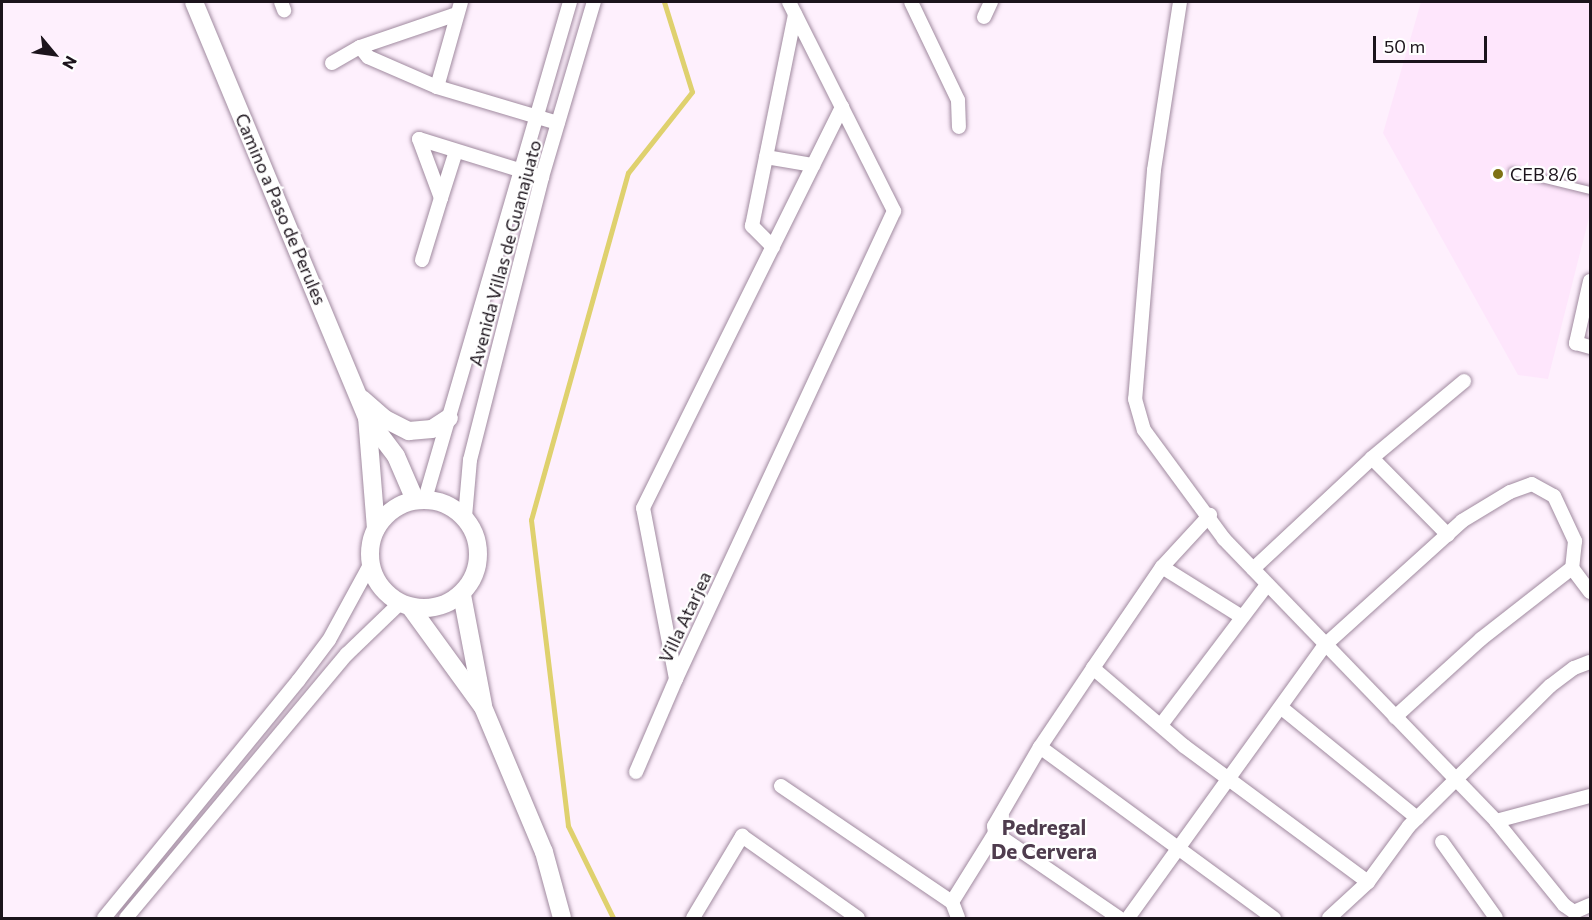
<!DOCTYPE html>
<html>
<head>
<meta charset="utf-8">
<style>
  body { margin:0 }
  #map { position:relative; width:1592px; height:920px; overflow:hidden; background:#fef0fd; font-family:Commissioner,sans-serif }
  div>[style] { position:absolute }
  .built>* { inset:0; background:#fee6fc }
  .stream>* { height:4.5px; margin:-2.25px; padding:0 2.25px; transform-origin:2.25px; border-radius:2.25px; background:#dfd16e }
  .roads { filter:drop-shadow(0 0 2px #a08a9f) drop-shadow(0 0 2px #a08a9f) }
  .lane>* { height:7px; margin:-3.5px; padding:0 3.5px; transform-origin:3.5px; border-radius:3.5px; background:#fff }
  .street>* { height:14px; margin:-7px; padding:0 7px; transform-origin:7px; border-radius:7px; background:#fff }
  .secondary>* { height:18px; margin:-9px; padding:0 9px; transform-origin:9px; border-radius:9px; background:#fff }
  .secondary>.ring { margin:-9px; padding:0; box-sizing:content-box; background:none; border:18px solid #fff; border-radius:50% }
  .dots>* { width:16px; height:16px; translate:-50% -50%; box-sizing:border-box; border:3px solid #fff; border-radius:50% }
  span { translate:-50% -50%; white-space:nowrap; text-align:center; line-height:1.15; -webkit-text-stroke:4.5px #fff; paint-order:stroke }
  .poi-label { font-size:18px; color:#1c141c }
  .left { translate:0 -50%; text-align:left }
  .street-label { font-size:18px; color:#1c141c }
  .quarter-label { font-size:21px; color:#4f3c4e; font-weight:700 }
  .frame { position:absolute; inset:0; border:3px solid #1c141c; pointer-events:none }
  .north { position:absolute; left:24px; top:24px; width:60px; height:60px; -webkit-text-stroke:4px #fff; paint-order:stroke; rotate:119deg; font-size:16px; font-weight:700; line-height:24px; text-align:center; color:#1c141c }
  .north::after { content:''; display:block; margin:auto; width:21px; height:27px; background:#1c141c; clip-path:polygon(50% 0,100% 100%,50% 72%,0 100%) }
  .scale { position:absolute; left:1373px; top:36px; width:114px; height:27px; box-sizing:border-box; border:3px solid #1c141c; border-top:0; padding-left:8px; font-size:18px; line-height:21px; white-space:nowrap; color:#1c141c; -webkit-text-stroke:4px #fff; paint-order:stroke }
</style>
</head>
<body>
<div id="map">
  <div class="built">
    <div style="clip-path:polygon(1421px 2px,1590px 2px,1590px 214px,1548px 379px,1518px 375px,1383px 133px)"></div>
  </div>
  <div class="stream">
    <div style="left:613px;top:918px;width:102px;rotate:-116.1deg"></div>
    <div style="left:568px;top:826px;width:308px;rotate:-96.9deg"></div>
    <div style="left:531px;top:520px;width:360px;rotate:-74.4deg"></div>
    <div style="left:628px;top:173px;width:103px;rotate:-51.7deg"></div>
    <div style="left:692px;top:92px;width:94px;rotate:-107.3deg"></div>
  </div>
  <div class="roads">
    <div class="lane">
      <div style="left:1512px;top:171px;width:80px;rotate:13.7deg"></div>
    </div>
    <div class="street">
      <div style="left:281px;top:2px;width:9px;rotate:69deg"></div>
      <div style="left:789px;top:2px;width:234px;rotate:63.3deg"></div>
      <div style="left:894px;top:211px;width:516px;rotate:114.98deg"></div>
      <div style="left:676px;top:679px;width:174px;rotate:-100.9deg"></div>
      <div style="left:643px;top:508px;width:448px;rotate:-63.6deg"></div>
      <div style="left:911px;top:2px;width:109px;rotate:64.4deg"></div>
      <div style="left:958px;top:100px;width:27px;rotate:88deg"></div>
      <div style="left:1180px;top:2px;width:170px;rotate:98.8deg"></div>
      <div style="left:1154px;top:170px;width:230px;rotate:94.7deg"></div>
      <div style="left:1135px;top:399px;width:32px;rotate:74deg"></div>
      <div style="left:1144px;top:430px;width:135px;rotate:53.7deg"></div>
      <div style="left:1224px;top:539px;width:392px;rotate:46deg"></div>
      <div style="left:1496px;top:821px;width:108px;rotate:51deg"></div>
      <div style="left:1564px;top:905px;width:12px;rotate:35deg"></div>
      <div style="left:1574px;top:912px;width:17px;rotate:-24deg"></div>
      <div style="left:457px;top:14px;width:102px;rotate:161.2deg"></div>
      <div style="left:360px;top:47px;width:13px;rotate:51deg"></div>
      <div style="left:368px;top:57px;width:75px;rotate:23.5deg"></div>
      <div style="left:437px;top:87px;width:126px;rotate:16.6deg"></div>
      <div style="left:984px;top:17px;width:17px;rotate:-65deg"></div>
      <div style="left:332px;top:63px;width:32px;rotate:-30deg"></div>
      <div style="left:437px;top:87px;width:88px;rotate:-74.2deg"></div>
      <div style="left:766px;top:157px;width:48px;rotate:9.7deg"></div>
      <div style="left:441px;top:198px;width:49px;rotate:-72.3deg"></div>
      <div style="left:773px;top:247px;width:30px;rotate:-135deg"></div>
      <div style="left:752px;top:226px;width:216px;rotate:-78.5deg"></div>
      <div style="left:422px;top:260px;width:65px;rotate:-73deg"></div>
      <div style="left:441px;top:198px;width:63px;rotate:-110.4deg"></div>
      <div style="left:419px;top:139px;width:129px;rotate:17.2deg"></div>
      <div style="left:1590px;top:281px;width:64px;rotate:102.7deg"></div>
      <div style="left:1576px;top:343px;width:15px;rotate:16deg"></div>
      <div style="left:1372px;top:458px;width:120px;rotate:-39.9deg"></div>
      <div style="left:425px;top:499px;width:518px;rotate:-73.74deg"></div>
      <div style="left:465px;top:517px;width:57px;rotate:-85deg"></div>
      <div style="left:470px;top:460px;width:292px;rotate:-75.7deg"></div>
      <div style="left:542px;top:177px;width:183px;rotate:-73.5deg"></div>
      <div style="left:1162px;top:567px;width:94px;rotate:32deg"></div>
      <div style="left:1253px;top:569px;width:163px;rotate:-43deg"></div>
      <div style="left:1372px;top:458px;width:108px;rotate:45.4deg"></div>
      <div style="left:1093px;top:668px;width:120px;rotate:40.6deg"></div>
      <div style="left:1184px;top:746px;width:229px;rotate:36.5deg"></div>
      <div style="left:1283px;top:709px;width:173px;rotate:39.1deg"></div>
      <div style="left:1395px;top:717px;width:116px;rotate:-42.2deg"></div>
      <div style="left:1481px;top:639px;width:115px;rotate:-38deg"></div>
      <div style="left:1161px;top:725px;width:176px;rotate:-52.9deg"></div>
      <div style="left:1040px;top:747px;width:290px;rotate:36.2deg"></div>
      <div style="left:636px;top:772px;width:101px;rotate:-66.7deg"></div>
      <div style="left:781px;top:786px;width:207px;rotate:34.2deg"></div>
      <div style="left:952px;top:902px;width:17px;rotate:69deg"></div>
      <div style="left:1496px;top:821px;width:97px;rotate:-14.9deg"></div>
      <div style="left:995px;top:833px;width:150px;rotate:34.4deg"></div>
      <div style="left:1442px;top:842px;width:93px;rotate:54.6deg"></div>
      <div style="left:952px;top:902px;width:81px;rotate:-58.1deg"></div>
      <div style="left:995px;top:833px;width:7px;rotate:-98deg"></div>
      <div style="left:994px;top:826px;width:91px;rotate:-59.8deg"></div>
      <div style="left:1040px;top:747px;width:95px;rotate:-56.1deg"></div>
      <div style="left:1093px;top:668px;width:122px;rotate:-55.7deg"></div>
      <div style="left:1162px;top:567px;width:71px;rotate:-47.3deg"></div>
      <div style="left:104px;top:918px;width:306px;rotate:-50.7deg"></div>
      <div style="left:298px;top:681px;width:51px;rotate:-52.9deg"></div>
      <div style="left:329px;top:640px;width:88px;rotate:-61.4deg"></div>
      <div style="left:126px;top:918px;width:344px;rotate:-50.1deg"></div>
      <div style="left:347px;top:654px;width:74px;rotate:-43.9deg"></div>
      <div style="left:693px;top:918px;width:96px;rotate:-59.1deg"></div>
      <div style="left:742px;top:836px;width:142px;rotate:35.3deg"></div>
      <div style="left:1128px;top:918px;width:337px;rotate:-54.2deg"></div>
      <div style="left:1325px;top:645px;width:185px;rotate:-42.1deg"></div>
      <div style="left:1462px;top:521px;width:56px;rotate:-31.1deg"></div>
      <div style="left:1510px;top:492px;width:23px;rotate:-20deg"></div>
      <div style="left:1532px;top:484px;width:25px;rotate:29deg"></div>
      <div style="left:1554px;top:496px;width:50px;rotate:65deg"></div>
      <div style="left:1575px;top:541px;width:27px;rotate:96deg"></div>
      <div style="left:1572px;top:568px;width:30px;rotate:53deg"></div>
      <div style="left:1329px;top:918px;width:53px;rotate:-42.7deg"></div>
      <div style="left:1368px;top:882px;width:69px;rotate:-53.8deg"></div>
      <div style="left:1409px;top:826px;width:199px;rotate:-44.8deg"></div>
      <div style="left:1550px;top:686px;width:30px;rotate:-37deg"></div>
      <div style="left:1574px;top:668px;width:17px;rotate:-21deg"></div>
    </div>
    <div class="secondary">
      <div style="left:194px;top:2px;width:450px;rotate:67.4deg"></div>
      <div style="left:367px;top:417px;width:112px;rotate:85.4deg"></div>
      <div style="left:362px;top:399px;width:30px;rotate:41deg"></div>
      <div style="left:385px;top:419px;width:27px;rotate:27deg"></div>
      <div style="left:409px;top:431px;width:23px;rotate:-5deg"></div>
      <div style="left:432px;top:429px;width:20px;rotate:-33deg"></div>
      <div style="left:368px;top:419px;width:46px;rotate:52.9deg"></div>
      <div style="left:396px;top:456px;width:48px;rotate:66.6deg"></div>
      <div class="ring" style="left:370px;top:500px;width:90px;height:90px"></div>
      <div style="left:462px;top:595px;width:112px;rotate:79.2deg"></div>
      <div style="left:411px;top:608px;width:122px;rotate:54deg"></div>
      <div style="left:483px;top:707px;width:157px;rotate:67.2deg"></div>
      <div style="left:544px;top:852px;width:68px;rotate:74.7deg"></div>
    </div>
  </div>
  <div class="dots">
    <div style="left:1498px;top:174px;background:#7e7213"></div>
  </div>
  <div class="poi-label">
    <span class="left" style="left:1510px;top:174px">CEB 8/6</span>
  </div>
  <div class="street-label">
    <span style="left:281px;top:209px;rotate:67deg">Camino a Paso de Perules</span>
    <span style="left:505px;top:253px;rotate:-75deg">Avenida Villas de Guanajuato</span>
    <span style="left:685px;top:617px;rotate:-65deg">Villa Atarjea</span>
  </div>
  <div class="quarter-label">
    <span style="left:1044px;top:839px">Pedregal<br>De Cervera</span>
  </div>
  <div class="frame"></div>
  <div class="north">N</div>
  <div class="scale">50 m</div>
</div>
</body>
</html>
